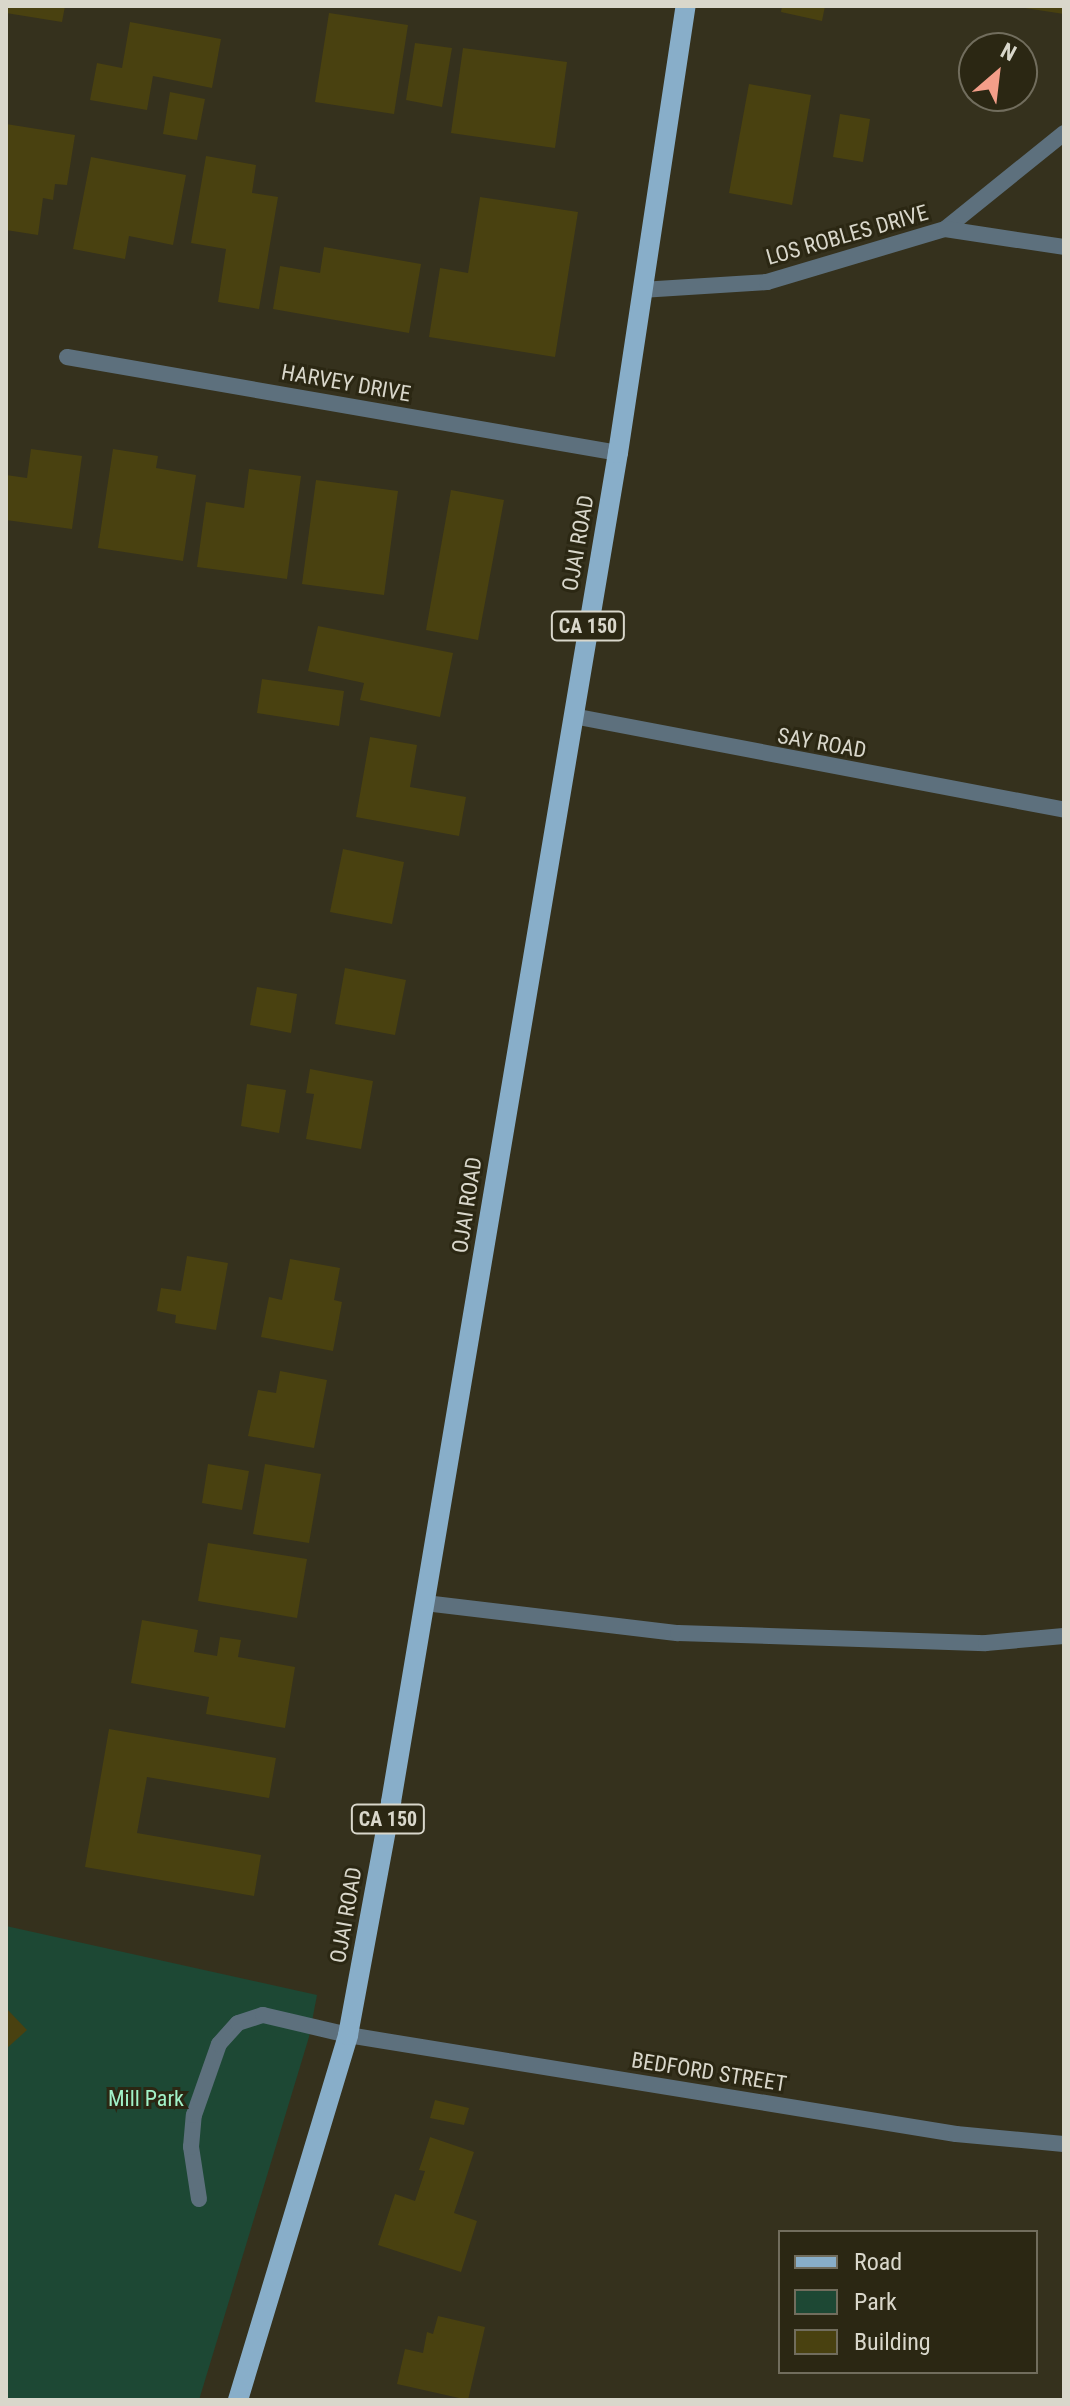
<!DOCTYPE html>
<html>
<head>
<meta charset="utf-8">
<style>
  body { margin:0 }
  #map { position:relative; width:1070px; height:2406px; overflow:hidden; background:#35311d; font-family:"Roboto Condensed",sans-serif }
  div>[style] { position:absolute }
  .green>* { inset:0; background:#1d4834 }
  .building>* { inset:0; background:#494110 }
  .service>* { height:16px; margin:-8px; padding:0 8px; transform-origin:8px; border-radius:8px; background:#5d707d }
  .minor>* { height:16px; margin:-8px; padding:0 8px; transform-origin:8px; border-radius:8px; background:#5d707d }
  .primary>* { height:20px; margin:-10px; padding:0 10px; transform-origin:10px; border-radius:10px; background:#88aec9 }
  span { translate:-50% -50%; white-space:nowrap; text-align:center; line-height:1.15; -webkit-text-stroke:6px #2b2713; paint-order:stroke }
  .shield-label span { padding:2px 6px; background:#2b2713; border:2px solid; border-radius:6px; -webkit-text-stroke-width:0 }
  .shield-label { font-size:20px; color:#d9d7cb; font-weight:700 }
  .street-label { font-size:22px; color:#d9d7cb }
  .park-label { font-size:22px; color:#a2f2c8 }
  .frame { position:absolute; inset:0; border:8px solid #d9d7cb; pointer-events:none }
  .legend { position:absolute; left:778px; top:2230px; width:260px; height:144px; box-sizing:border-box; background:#2b2713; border:2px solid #716d5d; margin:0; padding:10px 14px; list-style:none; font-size:24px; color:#d9d7cb }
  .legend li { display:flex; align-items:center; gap:16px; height:40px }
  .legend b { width:40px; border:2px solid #716d5d }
  .north { position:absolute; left:958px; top:32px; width:80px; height:80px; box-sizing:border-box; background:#2b2713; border:2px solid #716d5d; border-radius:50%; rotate:28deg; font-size:22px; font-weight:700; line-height:32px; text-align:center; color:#d9d7cb }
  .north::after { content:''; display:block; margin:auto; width:28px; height:36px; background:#f49e89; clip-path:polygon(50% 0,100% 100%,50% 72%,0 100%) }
</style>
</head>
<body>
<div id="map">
  <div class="green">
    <div style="clip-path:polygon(6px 1926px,317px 1995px,309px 2037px,199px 2400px,6px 2400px)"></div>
  </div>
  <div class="building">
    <div style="clip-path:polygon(6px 6px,65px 6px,62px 22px,6px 13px)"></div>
    <div style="clip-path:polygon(782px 6px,825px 6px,822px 21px,781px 12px)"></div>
    <div style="clip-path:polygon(1026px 6px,1064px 6px,1064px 14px,1025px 8px)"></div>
    <div style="clip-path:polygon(329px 13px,408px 25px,394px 114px,315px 102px)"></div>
    <div style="clip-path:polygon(130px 22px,221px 39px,212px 88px,153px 76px,147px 110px,90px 100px,97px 63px,122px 68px)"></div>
    <div style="clip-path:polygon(415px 43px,452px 48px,442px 107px,406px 100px)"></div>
    <div style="clip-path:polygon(463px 48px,567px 62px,555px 148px,451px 133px)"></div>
    <div style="clip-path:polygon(749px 84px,811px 95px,792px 205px,729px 193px)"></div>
    <div style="clip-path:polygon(170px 92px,205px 99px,197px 140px,163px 134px)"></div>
    <div style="clip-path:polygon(840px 114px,870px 119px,863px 162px,833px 157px)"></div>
    <div style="clip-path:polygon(6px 124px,75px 135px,67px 185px,55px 184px,53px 200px,43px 198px,38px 235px,6px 230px)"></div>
    <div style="clip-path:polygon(206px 156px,256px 165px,252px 193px,278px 197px,259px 309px,218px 302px,226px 249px,191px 243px)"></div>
    <div style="clip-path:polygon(91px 157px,186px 175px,173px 245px,129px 236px,125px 259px,73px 249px)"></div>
    <div style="clip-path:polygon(480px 197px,578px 212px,555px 357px,429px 337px,440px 268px,468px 273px)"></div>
    <div style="clip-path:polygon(324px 247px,421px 264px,409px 333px,273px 309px,280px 266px,320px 273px)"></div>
    <div style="clip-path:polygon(31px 449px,82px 456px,72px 529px,6px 520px,6px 475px,27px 478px)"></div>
    <div style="clip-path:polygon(113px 449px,158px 456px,156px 468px,196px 475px,183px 561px,98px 548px)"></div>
    <div style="clip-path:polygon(249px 469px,301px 476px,287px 579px,197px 567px,206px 502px,244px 508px)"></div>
    <div style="clip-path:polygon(316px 480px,398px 491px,384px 595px,302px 584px)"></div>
    <div style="clip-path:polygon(451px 490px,504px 500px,478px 640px,426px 630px)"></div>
    <div style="clip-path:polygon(318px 626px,453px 653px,440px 717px,360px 700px,364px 683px,308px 671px)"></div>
    <div style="clip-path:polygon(262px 679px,344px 691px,339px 726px,257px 713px)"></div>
    <div style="clip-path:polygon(370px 737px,417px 745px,410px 787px,466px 797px,459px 836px,356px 817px)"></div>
    <div style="clip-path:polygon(343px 849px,404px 862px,392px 924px,330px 912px)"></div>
    <div style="clip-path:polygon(345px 968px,406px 980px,395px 1035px,335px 1024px)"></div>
    <div style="clip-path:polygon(257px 987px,297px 994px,291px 1033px,250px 1025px)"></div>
    <div style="clip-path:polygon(310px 1069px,373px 1081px,361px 1149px,306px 1139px,314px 1094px,306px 1093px)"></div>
    <div style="clip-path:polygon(247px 1084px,286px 1090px,279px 1133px,241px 1126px)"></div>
    <div style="clip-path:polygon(187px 1256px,228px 1263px,216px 1330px,175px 1323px,176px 1315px,157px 1311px,161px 1288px,181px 1291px)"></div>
    <div style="clip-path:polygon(290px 1259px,340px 1268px,334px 1300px,342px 1302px,333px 1351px,261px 1337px,269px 1297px,282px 1300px)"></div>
    <div style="clip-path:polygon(280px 1371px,327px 1380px,314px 1448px,248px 1436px,258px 1390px,276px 1393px)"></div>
    <div style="clip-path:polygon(208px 1464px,249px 1471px,242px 1510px,202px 1503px)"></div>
    <div style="clip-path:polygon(265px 1464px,321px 1474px,309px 1543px,253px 1534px)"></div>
    <div style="clip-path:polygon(208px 1543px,307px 1559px,297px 1618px,198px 1601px)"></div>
    <div style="clip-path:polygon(142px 1620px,198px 1630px,194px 1652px,217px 1656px,220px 1637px,241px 1640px,238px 1657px,295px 1667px,285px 1728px,206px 1714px,209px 1697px,131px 1683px)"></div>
    <div style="clip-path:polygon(109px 1729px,276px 1758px,269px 1798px,147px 1777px,137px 1833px,261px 1855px,254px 1896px,85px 1867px)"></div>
    <div style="clip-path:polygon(6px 2008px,27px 2030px,6px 2049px)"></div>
    <div style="clip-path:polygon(435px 2100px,469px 2108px,464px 2125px,430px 2118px)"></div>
    <div style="clip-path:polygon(430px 2137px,474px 2152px,454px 2213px,477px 2221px,461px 2272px,378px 2245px,395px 2194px,415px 2201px,425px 2171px,419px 2170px)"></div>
    <div style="clip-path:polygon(438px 2316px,485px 2327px,468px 2400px,397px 2384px,405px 2349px,423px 2353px,427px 2332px,433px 2334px)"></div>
  </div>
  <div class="service">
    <div style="left:425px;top:1603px;width:255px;rotate:6.8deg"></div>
    <div style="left:678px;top:1633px;width:308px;rotate:1.9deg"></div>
    <div style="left:986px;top:1643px;width:78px;rotate:-5.1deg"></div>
    <div style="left:199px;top:2199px;width:53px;rotate:-98.7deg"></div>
    <div style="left:191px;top:2147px;width:32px;rotate:-85deg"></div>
    <div style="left:194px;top:2115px;width:75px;rotate:-70.6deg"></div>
    <div style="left:219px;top:2044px;width:28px;rotate:-48deg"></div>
    <div style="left:238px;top:2023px;width:26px;rotate:-18deg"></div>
    <div style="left:263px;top:2015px;width:87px;rotate:13.2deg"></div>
  </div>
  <div class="minor">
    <div style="left:945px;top:229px;width:153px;rotate:-38.9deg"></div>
    <div style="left:641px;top:290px;width:126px;rotate:-3.6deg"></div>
    <div style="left:767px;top:282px;width:186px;rotate:-16.6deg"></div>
    <div style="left:945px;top:229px;width:120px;rotate:8.6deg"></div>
    <div style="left:67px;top:357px;width:559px;rotate:9.88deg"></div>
    <div style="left:573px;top:716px;width:500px;rotate:10.8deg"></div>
    <div style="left:348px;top:2035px;width:616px;rotate:9.25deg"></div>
    <div style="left:956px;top:2134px;width:108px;rotate:5.3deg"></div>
  </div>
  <div class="primary">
    <div style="left:238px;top:2400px;width:381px;rotate:-73.2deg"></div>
    <div style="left:348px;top:2035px;width:237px;rotate:-79.5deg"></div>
    <div style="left:391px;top:1802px;width:1368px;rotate:-80.45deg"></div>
    <div style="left:618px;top:453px;width:452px;rotate:-81.4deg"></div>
  </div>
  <div class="shield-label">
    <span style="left:588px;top:626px">CA 150</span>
    <span style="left:388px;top:1819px">CA 150</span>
  </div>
  <div class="street-label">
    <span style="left:847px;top:235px;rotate:-16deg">LOS ROBLES DRIVE</span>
    <span style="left:346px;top:383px;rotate:10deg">HARVEY DRIVE</span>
    <span style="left:578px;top:543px;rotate:-80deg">OJAI ROAD</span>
    <span style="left:822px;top:743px;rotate:10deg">SAY ROAD</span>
    <span style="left:467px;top:1205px;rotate:-81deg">OJAI ROAD</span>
    <span style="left:346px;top:1915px;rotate:-80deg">OJAI ROAD</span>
    <span style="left:709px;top:2072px;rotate:9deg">BEDFORD STREET</span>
  </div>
  <div class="park-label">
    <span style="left:146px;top:2099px">Mill Park</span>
  </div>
  <div class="frame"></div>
  <ul class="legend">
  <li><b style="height:10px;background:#88aec9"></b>Road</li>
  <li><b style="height:22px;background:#1d4834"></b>Park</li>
  <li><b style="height:22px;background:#494110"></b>Building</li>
  </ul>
  <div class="north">N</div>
</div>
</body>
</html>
